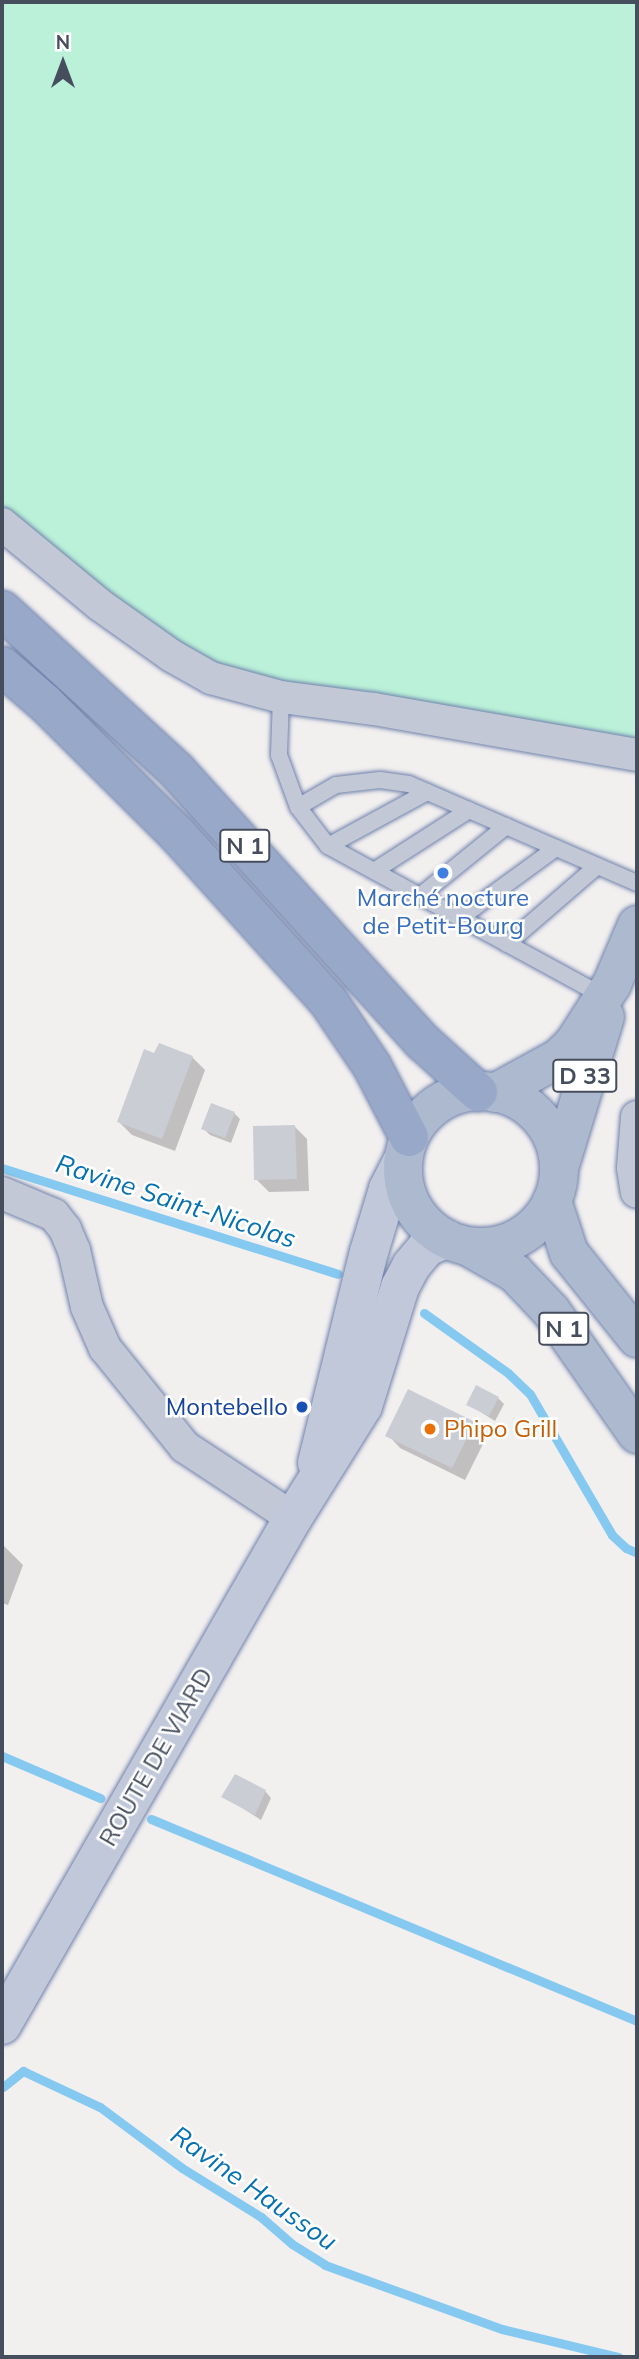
<!DOCTYPE html>
<html>
<head>
<meta charset="utf-8">
<style>
  body { margin:0 }
  #map { position:relative; width:639px; height:2359px; overflow:hidden; background:#f2efef; font-family:Mulish,sans-serif }
  div>[style] { position:absolute }
  .green>* { inset:0; background:#bbf1d9 }
  .shadow>* { inset:0; background:#0003 }
  .stream>* { height:9px; margin:-4.5px; padding:0 4.5px; transform-origin:4.5px; border-radius:4.5px; background:#86c9f0 }
  .building>* { inset:0; background:#cbcdd5 }
  .roads { filter:drop-shadow(0 0 2px #6f82ac) drop-shadow(0 0 2px #6f82ac) }
  .service>* { height:16px; margin:-8px; padding:0 8px; transform-origin:8px; border-radius:8px; background:#c2c8d5 }
  .minor>* { height:32px; margin:-16px; padding:0 16px; transform-origin:16px; border-radius:16px; background:#c2c8d5 }
  .secondary>* { height:38px; margin:-19px; padding:0 19px; transform-origin:19px; border-radius:19px; background:#c1c8d9 }
  .primary>* { height:38px; margin:-19px; padding:0 19px; transform-origin:19px; border-radius:19px; background:#adb9cf }
  .primary>.ring { margin:-19px; padding:0; box-sizing:content-box; background:none; border:38px solid #adb9cf; border-radius:50% }
  .trunk>* { height:38px; margin:-19px; padding:0 19px; transform-origin:19px; border-radius:19px; background:#98a8c8 }
  .dots>* { width:19px; height:19px; translate:-50% -50%; box-sizing:border-box; border:4px solid #fff; border-radius:50% }
  span { translate:-50% -50%; white-space:nowrap; text-align:center; line-height:1.15; -webkit-text-stroke:5px #fff; paint-order:stroke }
  .shield-label span { padding:2px 5px; background:#fff; border:2px solid; border-radius:5px; -webkit-text-stroke-width:0 }
  .shield-label { font-size:23px; color:#464e5d; font-weight:700 }
  .shop-label { font-size:24px; color:#366cbe }
  .transit-label { font-size:24px; color:#164399 }
  .right { translate:-100% -50%; text-align:right }
  .food-label { font-size:24px; color:#c56008 }
  .left { translate:0 -50%; text-align:left }
  .street-label { font-size:24px; color:#464e5d }
  .water-label { font-size:26px; color:#0571b1; font-style:italic }
  .frame { position:absolute; inset:0; border:4px solid #464e5d; pointer-events:none }
  .north { position:absolute; left:28px; top:28px; width:70px; height:70px; -webkit-text-stroke:5px #fff; paint-order:stroke; rotate:0deg; font-size:19px; font-weight:700; line-height:28px; text-align:center; color:#464e5d }
  .north::after { content:''; display:block; margin:auto; width:24px; height:32px; background:#464e5d; clip-path:polygon(50% 0,100% 100%,50% 72%,0 100%) }
</style>
</head>
<body>
<div id="map">
  <div class="green">
    <div style="clip-path:polygon(2px 2px,637px 2px,637px 755px,211px 678px,2px 524px)"></div>
  </div>
  <div class="shadow">
    <div style="clip-path:polygon(155px 1055px,192px 1057px,205px 1070px,175px 1151px,132px 1135px,119px 1122px)"></div>
    <div style="clip-path:polygon(234px 1113px,240px 1119px,231px 1143px,210px 1135px,204px 1129px)"></div>
    <div style="clip-path:polygon(294px 1126px,307px 1139px,309px 1191px,269px 1192px,256px 1179px)"></div>
    <div style="clip-path:polygon(498px 1398px,504px 1404px,495px 1421px,468px 1404px)"></div>
    <div style="clip-path:polygon(474px 1423px,487px 1436px,465px 1480px,400px 1448px,388px 1435px)"></div>
    <div style="clip-path:polygon(2px 1544px,23px 1565px,8px 1605px,2px 1603px)"></div>
    <div style="clip-path:polygon(265px 1791px,271px 1798px,261px 1820px,223px 1796px)"></div>
  </div>
  <div class="stream">
    <div style="left:2px;top:1168px;width:352px;rotate:17.5deg"></div>
    <div style="left:424px;top:1313px;width:103px;rotate:35.5deg"></div>
    <div style="left:508px;top:1373px;width:30px;rotate:44deg"></div>
    <div style="left:530px;top:1394px;width:163px;rotate:59.8deg"></div>
    <div style="left:612px;top:1535px;width:19px;rotate:43deg"></div>
    <div style="left:626px;top:1548px;width:12px;rotate:24deg"></div>
    <div style="left:2px;top:1756px;width:107px;rotate:23.2deg"></div>
    <div style="left:151px;top:1819px;width:526px;rotate:22.57deg"></div>
    <div style="left:3px;top:2087px;width:26px;rotate:-39deg"></div>
    <div style="left:23px;top:2071px;width:85px;rotate:25.1deg"></div>
    <div style="left:100px;top:2107px;width:102px;rotate:36.6deg"></div>
    <div style="left:182px;top:2168px;width:93px;rotate:31.8deg"></div>
    <div style="left:261px;top:2217px;width:41px;rotate:41.1deg"></div>
    <div style="left:292px;top:2244px;width:39px;rotate:32deg"></div>
    <div style="left:325px;top:2265px;width:188px;rotate:19.9deg"></div>
    <div style="left:502px;top:2329px;width:120px;rotate:13.5deg"></div>
  </div>
  <div class="building">
    <div style="clip-path:polygon(159px 1043px,193px 1056px,162px 1139px,117px 1122px,144px 1049px,154px 1053px)"></div>
    <div style="clip-path:polygon(211px 1103px,235px 1112px,225px 1138px,201px 1129px)"></div>
    <div style="clip-path:polygon(295px 1125px,297px 1179px,254px 1180px,253px 1126px)"></div>
    <div style="clip-path:polygon(476px 1385px,499px 1397px,489px 1416px,466px 1405px)"></div>
    <div style="clip-path:polygon(408px 1389px,475px 1422px,452px 1468px,385px 1436px)"></div>
    <div style="clip-path:polygon(235px 1774px,266px 1790px,255px 1815px,221px 1797px)"></div>
  </div>
  <div class="roads">
    <div class="service">
      <div style="left:281px;top:697px;width:58px;rotate:92deg"></div>
      <div style="left:279px;top:755px;width:55px;rotate:69.9deg"></div>
      <div style="left:298px;top:807px;width:49px;rotate:52.4deg"></div>
      <div style="left:328px;top:846px;width:315px;rotate:28.6deg"></div>
      <div style="left:298px;top:807px;width:44px;rotate:-30.1deg"></div>
      <div style="left:336px;top:785px;width:44px;rotate:-6.5deg"></div>
      <div style="left:380px;top:780px;width:29px;rotate:8deg"></div>
      <div style="left:409px;top:784px;width:249px;rotate:23.5deg"></div>
      <div style="left:328px;top:846px;width:113px;rotate:-28.6deg"></div>
      <div style="left:374px;top:871px;width:113px;rotate:-32.7deg"></div>
      <div style="left:420px;top:896px;width:111px;rotate:-39.1deg"></div>
      <div style="left:460px;top:918px;width:119px;rotate:-36.1deg"></div>
      <div style="left:507px;top:944px;width:119px;rotate:-40.9deg"></div>
    </div>
    <div class="minor">
      <div style="left:2px;top:524px;width:127px;rotate:39.6deg"></div>
      <div style="left:100px;top:605px;width:88px;rotate:35.3deg"></div>
      <div style="left:172px;top:656px;width:45px;rotate:29.4deg"></div>
      <div style="left:211px;top:678px;width:73px;rotate:15.2deg"></div>
      <div style="left:281px;top:697px;width:94px;rotate:7.4deg"></div>
      <div style="left:374px;top:709px;width:267px;rotate:9.9deg"></div>
      <div style="left:637px;top:1117px;width:51px;rotate:94.5deg"></div>
      <div style="left:633px;top:1168px;width:24px;rotate:81deg"></div>
      <div style="left:2px;top:1193px;width:56px;rotate:22.9deg"></div>
      <div style="left:54px;top:1215px;width:18px;rotate:52deg"></div>
      <div style="left:65px;top:1229px;width:23px;rotate:67deg"></div>
      <div style="left:74px;top:1250px;width:58px;rotate:77.2deg"></div>
      <div style="left:87px;top:1307px;width:45px;rotate:66.3deg"></div>
      <div style="left:105px;top:1348px;width:127px;rotate:51.1deg"></div>
      <div style="left:185px;top:1447px;width:129px;rotate:33.3deg"></div>
    </div>
    <div class="secondary">
      <div style="left:317px;top:1463px;width:217px;rotate:-76.2deg"></div>
      <div style="left:369px;top:1252px;width:66px;rotate:-73.2deg"></div>
      <div style="left:388px;top:1189px;width:34px;rotate:-63deg"></div>
      <div style="left:2px;top:2025px;width:585px;rotate:-60.15deg"></div>
      <div style="left:293px;top:1518px;width:132px;rotate:-58deg"></div>
      <div style="left:363px;top:1406px;width:125px;rotate:-72.7deg"></div>
      <div style="left:400px;top:1287px;width:24px;rotate:-62deg"></div>
      <div style="left:411px;top:1266px;width:25px;rotate:-50deg"></div>
      <div style="left:427px;top:1247px;width:21px;rotate:-23deg"></div>
    </div>
    <div class="primary">
      <div class="ring" style="left:403px;top:1091px;width:118px;height:118px"></div>
      <div style="left:495px;top:1093px;width:73px;rotate:-28.7deg"></div>
      <div style="left:559px;top:1058px;width:21px;rotate:-45deg"></div>
      <div style="left:574px;top:1043px;width:70px;rotate:-57.2deg"></div>
      <div style="left:612px;top:984px;width:64px;rotate:-67deg"></div>
      <div style="left:559px;top:1168px;width:158px;rotate:-73.1deg"></div>
      <div style="left:552px;top:1201px;width:55px;rotate:71.9deg"></div>
      <div style="left:569px;top:1253px;width:109px;rotate:51.3deg"></div>
      <div style="left:469px;top:1247px;width:53px;rotate:29.5deg"></div>
      <div style="left:515px;top:1273px;width:52px;rotate:46.5deg"></div>
      <div style="left:551px;top:1311px;width:150px;rotate:55deg"></div>
    </div>
    <div class="trunk">
      <div style="left:2px;top:610px;width:238px;rotate:42.6deg"></div>
      <div style="left:177px;top:771px;width:367px;rotate:47.8deg"></div>
      <div style="left:424px;top:1043px;width:73px;rotate:42.2deg"></div>
      <div style="left:2px;top:666px;width:58px;rotate:40.8deg"></div>
      <div style="left:46px;top:704px;width:185px;rotate:44.8deg"></div>
      <div style="left:177px;top:834px;width:225px;rotate:47.9deg"></div>
      <div style="left:328px;top:1001px;width:78px;rotate:55.9deg"></div>
      <div style="left:372px;top:1066px;width:80px;rotate:62.5deg"></div>
    </div>
  </div>
  <div class="dots">
    <div style="left:443px;top:873px;background:#3f7fe0"></div>
    <div style="left:302px;top:1407px;background:#1a4fb4"></div>
    <div style="left:430px;top:1429px;background:#e8710a"></div>
  </div>
  <div class="shield-label">
    <span style="left:245px;top:846px">N 1</span>
    <span style="left:585px;top:1076px">D 33</span>
    <span style="left:564px;top:1329px">N 1</span>
  </div>
  <div class="shop-label">
    <span style="left:443px;top:912px">Marché nocture<br>de Petit-Bourg</span>
  </div>
  <div class="transit-label">
    <span class="right" style="left:288px;top:1407px">Montebello</span>
  </div>
  <div class="food-label">
    <span class="left" style="left:444px;top:1429px">Phipo Grill</span>
  </div>
  <div class="street-label">
    <span style="left:156px;top:1757px;rotate:-60deg">ROUTE DE VIARD</span>
  </div>
  <div class="water-label">
    <span style="left:176px;top:1201px;rotate:18deg">Ravine Saint-Nicolas</span>
    <span style="left:254px;top:2188px;rotate:35deg">Ravine Haussou</span>
  </div>
  <div class="frame"></div>
  <div class="north">N</div>
</div>
</body>
</html>
